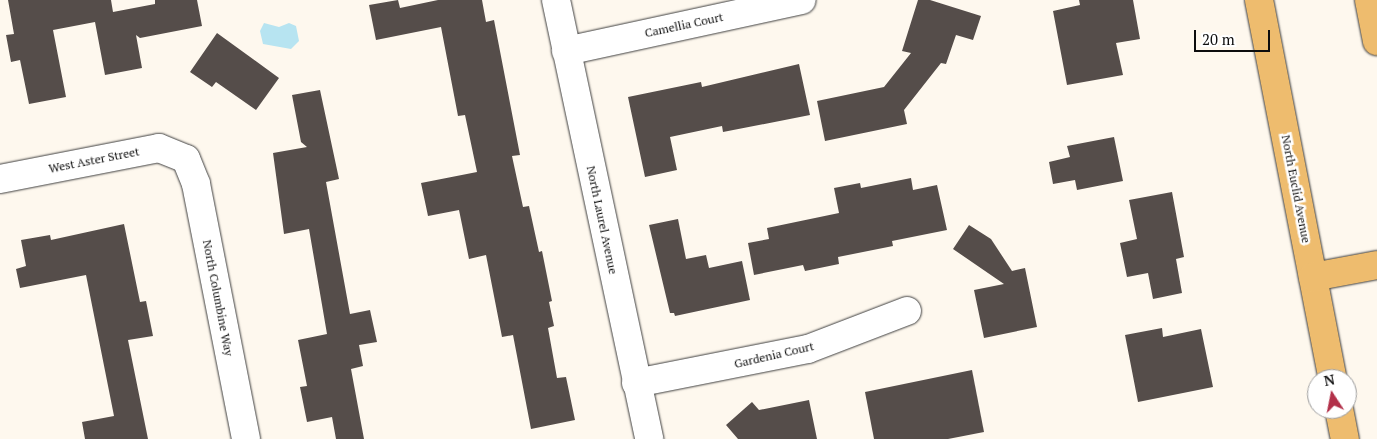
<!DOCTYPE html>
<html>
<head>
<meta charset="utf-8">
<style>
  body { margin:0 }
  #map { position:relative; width:1377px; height:439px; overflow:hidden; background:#fef8ee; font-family:"PT Serif",serif }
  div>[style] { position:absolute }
  .water>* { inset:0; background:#b7e4f1 }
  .building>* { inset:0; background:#554d4a }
  .roads { filter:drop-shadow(0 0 1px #404040) drop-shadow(0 0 1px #404040) }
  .minor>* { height:28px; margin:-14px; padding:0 14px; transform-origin:14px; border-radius:14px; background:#fff }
  .major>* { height:28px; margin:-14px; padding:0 14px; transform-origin:14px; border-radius:14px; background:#eebc6e }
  span { translate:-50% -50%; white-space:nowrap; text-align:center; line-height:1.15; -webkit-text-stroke:5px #fff; paint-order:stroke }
  .street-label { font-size:12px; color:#0d0d0d }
  .north { position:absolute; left:1307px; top:369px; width:50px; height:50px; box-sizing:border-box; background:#fff; border:1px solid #9e9e9e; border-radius:50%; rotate:349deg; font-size:14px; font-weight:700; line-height:20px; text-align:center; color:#0d0d0d }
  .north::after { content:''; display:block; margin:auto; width:18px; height:22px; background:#b23049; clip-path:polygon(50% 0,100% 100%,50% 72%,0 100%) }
  .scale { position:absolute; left:1194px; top:30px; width:76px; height:22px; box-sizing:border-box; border:2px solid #0d0d0d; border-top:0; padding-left:6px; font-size:15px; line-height:18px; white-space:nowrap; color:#0d0d0d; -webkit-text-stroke:4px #fff; paint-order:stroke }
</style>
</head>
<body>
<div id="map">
  <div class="water">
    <div style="clip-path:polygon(264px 23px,279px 27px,289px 23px,296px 26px,299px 41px,291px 49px,263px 44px,260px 31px)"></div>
  </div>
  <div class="building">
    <div style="clip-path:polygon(8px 0,111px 0,113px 12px,155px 4px,155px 0,197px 0,202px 26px,140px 38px,136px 35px,142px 68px,105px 75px,95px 22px,53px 30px,66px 97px,29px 104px,20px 60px,11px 62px,6px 35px,14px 34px)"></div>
    <div style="clip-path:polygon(398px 0,400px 8px,438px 0,482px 0,486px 22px,494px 20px,520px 155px,512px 156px,523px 207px,529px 206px,539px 252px,542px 251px,552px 301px,549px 302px,554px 326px,548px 328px,557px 378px,566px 377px,575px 420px,531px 429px,513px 335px,502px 337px,486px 255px,469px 259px,459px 210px,428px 216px,421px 183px,477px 172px,465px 115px,458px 116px,441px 27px,376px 40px,369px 5px)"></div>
    <div style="clip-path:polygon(918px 0,930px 0,981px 16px,973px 40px,956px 35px,946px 64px,941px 63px,904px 110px,907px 124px,825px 141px,817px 101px,884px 87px,911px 53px,902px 51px)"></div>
    <div style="clip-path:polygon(1079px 0,1133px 0,1140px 39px,1116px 43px,1123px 75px,1067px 85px,1053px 11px,1080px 5px)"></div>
    <div style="clip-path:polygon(217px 33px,279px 78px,256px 110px,216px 82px,212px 87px,190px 72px)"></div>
    <div style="clip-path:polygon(799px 64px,810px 115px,723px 132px,722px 126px,670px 137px,677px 170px,645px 177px,628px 97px,701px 82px,702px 87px)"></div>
    <div style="clip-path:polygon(320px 90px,339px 179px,326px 182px,350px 314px,370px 310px,377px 342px,359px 345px,363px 366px,351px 369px,364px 439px,336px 439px,332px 417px,307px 422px,300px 387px,307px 386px,298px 340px,327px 334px,309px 229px,284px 234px,273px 153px,307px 147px,301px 142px,292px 95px)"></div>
    <div style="clip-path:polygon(1114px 137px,1123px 181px,1077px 190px,1075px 180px,1053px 184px,1049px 162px,1070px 157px,1067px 146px)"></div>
    <div style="clip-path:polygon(911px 178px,913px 190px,937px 185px,947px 230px,892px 241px,893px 246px,838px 257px,839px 264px,805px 271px,803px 265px,754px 275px,748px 243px,769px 239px,767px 228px,839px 213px,834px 188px,860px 183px,861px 188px)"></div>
    <div style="clip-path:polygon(1172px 192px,1184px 257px,1176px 259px,1182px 293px,1153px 299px,1148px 273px,1127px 277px,1120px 243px,1137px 239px,1129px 200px)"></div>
    <div style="clip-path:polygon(678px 219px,686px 259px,706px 255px,709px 268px,742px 261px,750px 300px,675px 316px,674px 313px,670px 313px,649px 225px)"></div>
    <div style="clip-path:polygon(124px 224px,140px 302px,146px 301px,153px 336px,128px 340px,148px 439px,85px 439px,82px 422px,114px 416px,86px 275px,20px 288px,16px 269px,26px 266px,21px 240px,50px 235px,51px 240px)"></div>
    <div style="clip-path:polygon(969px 225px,991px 239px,1012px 271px,1025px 268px,1037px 327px,984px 338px,974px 290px,1004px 284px,953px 249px)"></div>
    <div style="clip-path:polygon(1162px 328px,1163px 337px,1201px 329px,1213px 387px,1138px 402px,1125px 335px)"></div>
    <div style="clip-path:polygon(972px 370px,984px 432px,948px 439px,874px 439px,865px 392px)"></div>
    <div style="clip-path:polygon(809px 400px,817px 439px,738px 439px,726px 425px,752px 402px,759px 410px)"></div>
  </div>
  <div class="roads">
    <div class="minor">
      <div style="left:556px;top:0;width:449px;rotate:78deg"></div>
      <div style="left:566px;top:51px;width:241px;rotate:-12.2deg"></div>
      <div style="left:0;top:179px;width:162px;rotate:-11deg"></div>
      <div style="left:159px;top:148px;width:29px;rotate:22deg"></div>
      <div style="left:186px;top:159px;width:27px;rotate:68deg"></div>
      <div style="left:196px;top:184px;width:260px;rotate:78.9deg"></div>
      <div style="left:636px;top:383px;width:175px;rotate:-11.2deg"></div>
      <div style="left:808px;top:349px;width:106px;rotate:-21deg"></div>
    </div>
    <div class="major">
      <div style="left:1259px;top:0;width:386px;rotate:79deg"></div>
      <div style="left:1369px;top:0;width:42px;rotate:79deg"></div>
      <div style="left:1313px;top:277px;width:65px;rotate:-10.6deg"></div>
      <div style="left:1339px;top:409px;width:31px;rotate:79deg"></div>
    </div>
  </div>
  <div class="street-label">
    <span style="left:684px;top:25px;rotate:-12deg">Camellia Court</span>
    <span style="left:94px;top:160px;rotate:-11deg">West Aster Street</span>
    <span style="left:1296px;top:189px;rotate:79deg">North Euclid Avenue</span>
    <span style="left:602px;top:220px;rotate:78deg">North Laurel Avenue</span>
    <span style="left:218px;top:298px;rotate:79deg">North Columbine Way</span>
    <span style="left:774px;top:355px;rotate:-13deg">Gardenia Court</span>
  </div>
  <div class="north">N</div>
  <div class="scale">20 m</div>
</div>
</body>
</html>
